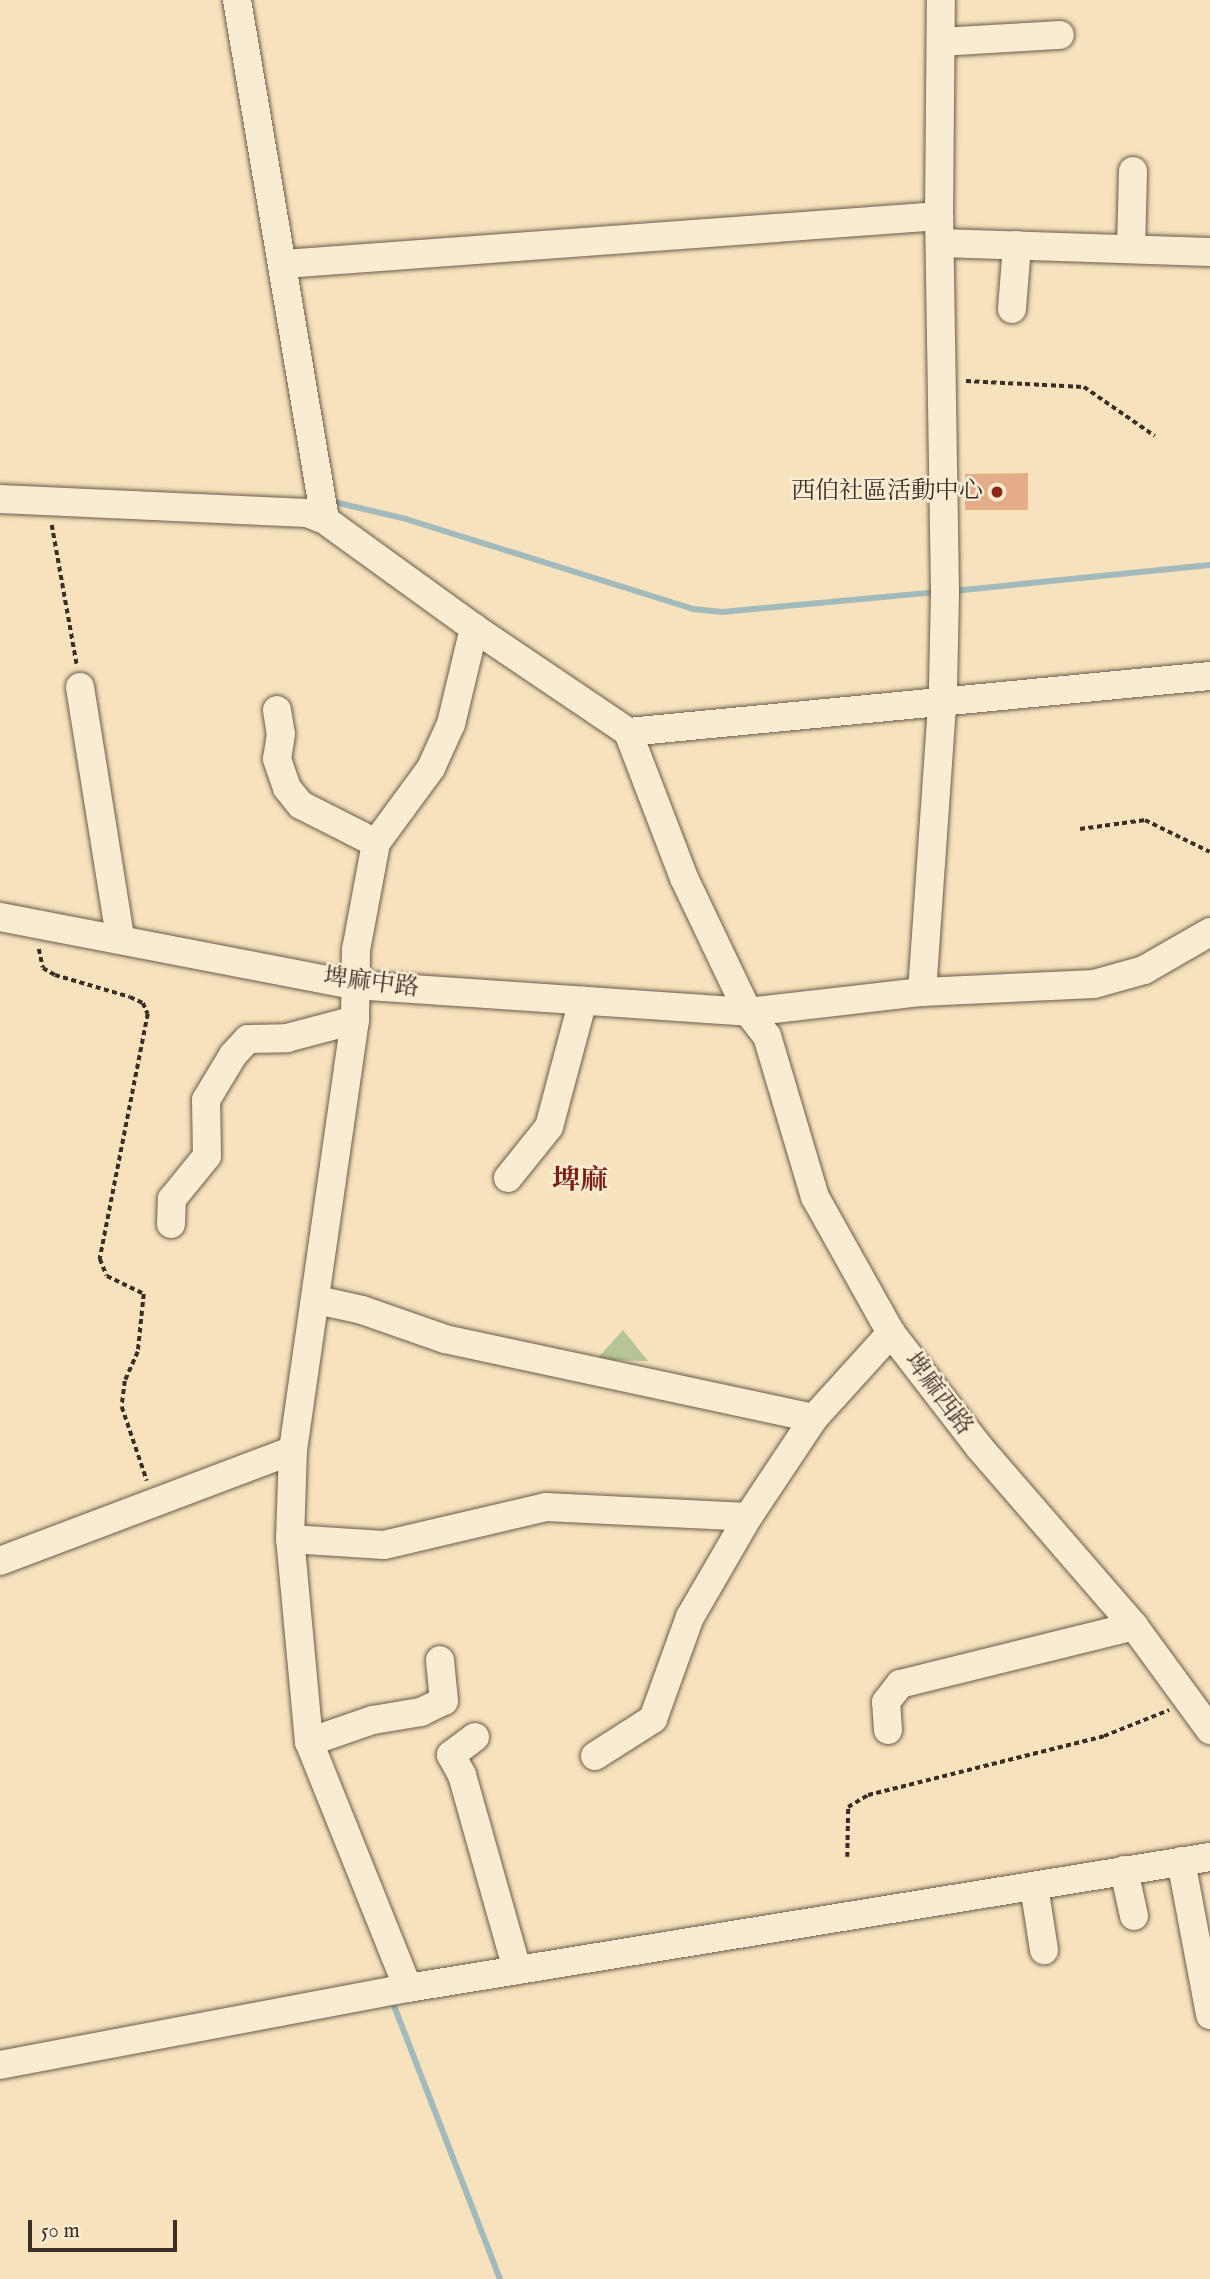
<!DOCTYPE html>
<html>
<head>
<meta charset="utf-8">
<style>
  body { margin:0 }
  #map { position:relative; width:1210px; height:2279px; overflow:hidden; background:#f6e2bc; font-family:"IM FELL English","Noto Serif TC",serif }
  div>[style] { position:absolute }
  .green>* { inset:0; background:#b7c495 }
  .stream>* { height:6px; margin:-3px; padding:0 3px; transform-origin:3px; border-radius:3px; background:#a3babd }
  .building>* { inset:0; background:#e5ac89 }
  .path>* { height:3.5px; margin-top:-1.75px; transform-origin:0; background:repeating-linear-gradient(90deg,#3d2e25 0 5px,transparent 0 8.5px) }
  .roads { filter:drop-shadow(0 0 2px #6b5b4b) drop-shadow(0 0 2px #6b5b4b) }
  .minor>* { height:28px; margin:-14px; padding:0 14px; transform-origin:14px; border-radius:14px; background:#f9ecd3 }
  .dots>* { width:19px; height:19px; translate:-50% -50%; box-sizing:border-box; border:4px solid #f9ecd3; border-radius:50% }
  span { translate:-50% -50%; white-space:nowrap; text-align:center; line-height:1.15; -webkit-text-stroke:5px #f9ecd3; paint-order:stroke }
  .poi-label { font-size:24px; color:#3d2e25 }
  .right { translate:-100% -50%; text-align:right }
  .street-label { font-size:24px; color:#3d2e25 }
  .quarter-label { font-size:28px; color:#7a1f14; font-weight:700 }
  .scale { position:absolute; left:28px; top:2220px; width:149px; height:32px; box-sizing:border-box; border:4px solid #3d2e25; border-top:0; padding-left:9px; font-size:21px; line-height:24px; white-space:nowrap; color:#3d2e25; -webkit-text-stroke:5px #f9ecd3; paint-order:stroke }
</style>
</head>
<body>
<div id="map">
  <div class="green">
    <div style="clip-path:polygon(623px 1330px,648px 1361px,596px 1360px)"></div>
  </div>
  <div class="stream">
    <div style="left:330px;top:501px;width:78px;rotate:13.3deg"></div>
    <div style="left:406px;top:519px;width:301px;rotate:17.4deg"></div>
    <div style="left:693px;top:609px;width:29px;rotate:6deg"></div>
    <div style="left:722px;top:612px;width:218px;rotate:-5.3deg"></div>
    <div style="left:953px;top:591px;width:258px;rotate:-5.8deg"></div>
    <div style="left:391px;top:1998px;width:301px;rotate:68.8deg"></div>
  </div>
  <div class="building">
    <div style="clip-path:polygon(1028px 473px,1028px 510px,965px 510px,965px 474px)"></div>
  </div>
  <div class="path">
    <div style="left:966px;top:381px;width:118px;rotate:2.9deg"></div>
    <div style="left:1084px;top:387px;width:86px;rotate:34.6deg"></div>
    <div style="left:52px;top:525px;width:143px;rotate:79.9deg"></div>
    <div style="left:1080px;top:829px;width:66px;rotate:-7.9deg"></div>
    <div style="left:1145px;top:820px;width:72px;rotate:26.2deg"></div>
    <div style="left:39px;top:949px;width:19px;rotate:78deg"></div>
    <div style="left:43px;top:968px;width:14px;rotate:30deg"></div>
    <div style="left:55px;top:975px;width:78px;rotate:16.3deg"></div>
    <div style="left:130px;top:997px;width:14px;rotate:25deg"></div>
    <div style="left:143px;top:1003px;width:12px;rotate:66deg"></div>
    <div style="left:148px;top:1014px;width:250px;rotate:101.1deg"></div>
    <div style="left:100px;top:1259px;width:18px;rotate:68deg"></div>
    <div style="left:107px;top:1276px;width:41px;rotate:25.9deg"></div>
    <div style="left:144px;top:1294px;width:58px;rotate:95.9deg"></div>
    <div style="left:138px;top:1352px;width:32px;rotate:114deg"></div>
    <div style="left:125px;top:1381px;width:26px;rotate:97deg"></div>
    <div style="left:122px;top:1407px;width:78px;rotate:71.3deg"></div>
    <div style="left:847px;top:1857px;width:50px;rotate:-88.9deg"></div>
    <div style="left:848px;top:1807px;width:23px;rotate:-31deg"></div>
    <div style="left:868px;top:1795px;width:243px;rotate:-14deg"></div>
    <div style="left:1104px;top:1736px;width:70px;rotate:-21.8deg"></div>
  </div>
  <div class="roads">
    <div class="minor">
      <div style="left:237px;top:0;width:527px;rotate:80.39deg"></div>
      <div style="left:941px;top:42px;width:119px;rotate:-3.4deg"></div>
      <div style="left:941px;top:243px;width:269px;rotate:1.9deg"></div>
      <div style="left:1131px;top:249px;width:78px;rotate:-88.5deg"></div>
      <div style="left:284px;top:264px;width:657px;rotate:-4.19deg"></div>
      <div style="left:1012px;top:309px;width:64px;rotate:-85.5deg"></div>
      <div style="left:0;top:499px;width:307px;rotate:2.6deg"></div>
      <div style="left:307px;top:513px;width:19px;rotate:21deg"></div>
      <div style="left:325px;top:520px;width:184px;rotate:35.9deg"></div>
      <div style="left:474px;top:628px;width:186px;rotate:34deg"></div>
      <div style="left:628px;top:732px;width:156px;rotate:69deg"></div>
      <div style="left:684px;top:878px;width:148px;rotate:64.5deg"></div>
      <div style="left:748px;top:1012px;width:31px;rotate:52deg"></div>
      <div style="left:767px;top:1036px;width:168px;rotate:73.4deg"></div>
      <div style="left:815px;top:1197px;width:156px;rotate:60.8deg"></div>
      <div style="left:891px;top:1333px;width:144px;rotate:52.3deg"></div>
      <div style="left:979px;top:1447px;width:237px;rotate:49.1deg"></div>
      <div style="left:1134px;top:1626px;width:129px;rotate:53.8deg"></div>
      <div style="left:80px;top:687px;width:254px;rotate:80.9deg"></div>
      <div style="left:277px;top:710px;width:24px;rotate:81deg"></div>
      <div style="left:281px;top:734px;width:25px;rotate:99deg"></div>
      <div style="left:277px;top:759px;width:31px;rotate:71deg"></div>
      <div style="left:287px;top:788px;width:22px;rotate:51deg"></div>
      <div style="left:301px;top:805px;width:84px;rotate:26.9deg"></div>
      <div style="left:628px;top:732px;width:585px;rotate:-5.5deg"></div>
      <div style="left:0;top:917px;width:360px;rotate:10.9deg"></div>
      <div style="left:354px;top:985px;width:395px;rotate:3.9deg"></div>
      <div style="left:748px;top:1012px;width:175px;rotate:-6.6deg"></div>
      <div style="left:922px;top:992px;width:172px;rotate:-2.7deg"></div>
      <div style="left:1094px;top:984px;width:52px;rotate:-15.6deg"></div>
      <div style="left:1144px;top:970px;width:76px;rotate:-29.9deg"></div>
      <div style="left:922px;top:992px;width:305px;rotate:-86deg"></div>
      <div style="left:943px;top:688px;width:96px;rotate:-88.8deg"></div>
      <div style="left:945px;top:592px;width:376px;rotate:-90.9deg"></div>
      <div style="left:939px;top:216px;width:216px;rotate:-89.5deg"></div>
      <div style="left:508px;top:1178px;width:65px;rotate:-51.2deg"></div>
      <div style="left:549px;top:1127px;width:131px;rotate:-75deg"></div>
      <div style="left:171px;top:1224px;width:25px;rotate:-88deg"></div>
      <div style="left:172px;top:1199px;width:55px;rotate:-50.9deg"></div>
      <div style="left:207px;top:1156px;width:56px;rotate:-91deg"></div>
      <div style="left:206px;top:1100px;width:52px;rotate:-59deg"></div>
      <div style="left:233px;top:1055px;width:22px;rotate:-47deg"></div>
      <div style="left:248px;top:1039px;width:39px;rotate:-1deg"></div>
      <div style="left:287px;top:1038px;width:70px;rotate:-14.8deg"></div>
      <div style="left:317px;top:1300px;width:46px;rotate:12.5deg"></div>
      <div style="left:362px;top:1310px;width:88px;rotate:19.3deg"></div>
      <div style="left:445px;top:1339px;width:377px;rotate:12.1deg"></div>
      <div style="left:290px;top:1539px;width:94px;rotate:3.7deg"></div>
      <div style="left:384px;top:1545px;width:166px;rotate:-13.2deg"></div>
      <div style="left:546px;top:1507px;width:202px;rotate:2.8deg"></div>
      <div style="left:748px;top:1517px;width:119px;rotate:-56.3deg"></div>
      <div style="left:814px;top:1418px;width:115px;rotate:-47.8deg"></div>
      <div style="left:0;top:1561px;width:313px;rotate:-20.7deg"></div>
      <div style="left:888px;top:1730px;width:28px;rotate:-94deg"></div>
      <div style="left:886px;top:1702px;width:23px;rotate:-52deg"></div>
      <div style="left:900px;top:1684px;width:241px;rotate:-13.9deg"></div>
      <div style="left:475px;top:1737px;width:30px;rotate:143deg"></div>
      <div style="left:451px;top:1755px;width:23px;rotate:61deg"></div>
      <div style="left:462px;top:1775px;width:203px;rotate:74.2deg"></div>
      <div style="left:309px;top:1742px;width:68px;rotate:-19deg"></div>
      <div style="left:373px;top:1720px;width:49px;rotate:-9.5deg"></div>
      <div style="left:421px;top:1712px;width:25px;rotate:-26deg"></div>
      <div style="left:444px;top:1701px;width:41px;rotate:-95.6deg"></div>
      <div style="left:595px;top:1756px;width:69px;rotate:-32.5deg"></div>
      <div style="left:653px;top:1719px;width:109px;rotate:-70.1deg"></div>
      <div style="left:690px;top:1617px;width:116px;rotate:-59.9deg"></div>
      <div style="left:1181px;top:1861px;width:157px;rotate:79.3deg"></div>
      <div style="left:1124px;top:1870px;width:47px;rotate:77.7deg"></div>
      <div style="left:1034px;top:1886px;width:65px;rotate:81.1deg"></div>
      <div style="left:408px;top:1988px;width:265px;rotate:-111.9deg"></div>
      <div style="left:309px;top:1742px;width:204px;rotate:-95.3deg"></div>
      <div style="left:290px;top:1539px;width:89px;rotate:-88.1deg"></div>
      <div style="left:293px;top:1450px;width:434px;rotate:-81.8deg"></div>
      <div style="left:355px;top:1020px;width:70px;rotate:-89.2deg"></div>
      <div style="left:356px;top:950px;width:109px;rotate:-79.4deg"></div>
      <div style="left:376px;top:843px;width:93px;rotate:-53.7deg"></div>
      <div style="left:431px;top:768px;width:48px;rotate:-65.6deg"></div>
      <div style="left:451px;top:724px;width:99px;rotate:-76.5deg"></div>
      <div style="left:0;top:2065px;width:415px;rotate:-10.7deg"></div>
      <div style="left:408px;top:1988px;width:813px;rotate:-9.28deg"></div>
    </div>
  </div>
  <div class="dots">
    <div style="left:997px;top:492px;background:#8f2418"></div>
  </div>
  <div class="poi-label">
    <span class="right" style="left:983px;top:492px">西伯社區活動中心</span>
  </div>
  <div class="street-label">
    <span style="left:371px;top:983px;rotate:7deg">埤麻中路</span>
    <span style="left:938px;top:1394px;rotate:53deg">埤麻西路</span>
  </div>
  <div class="quarter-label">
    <span style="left:580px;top:1182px">埤麻</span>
  </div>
  <div class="scale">50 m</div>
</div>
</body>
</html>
